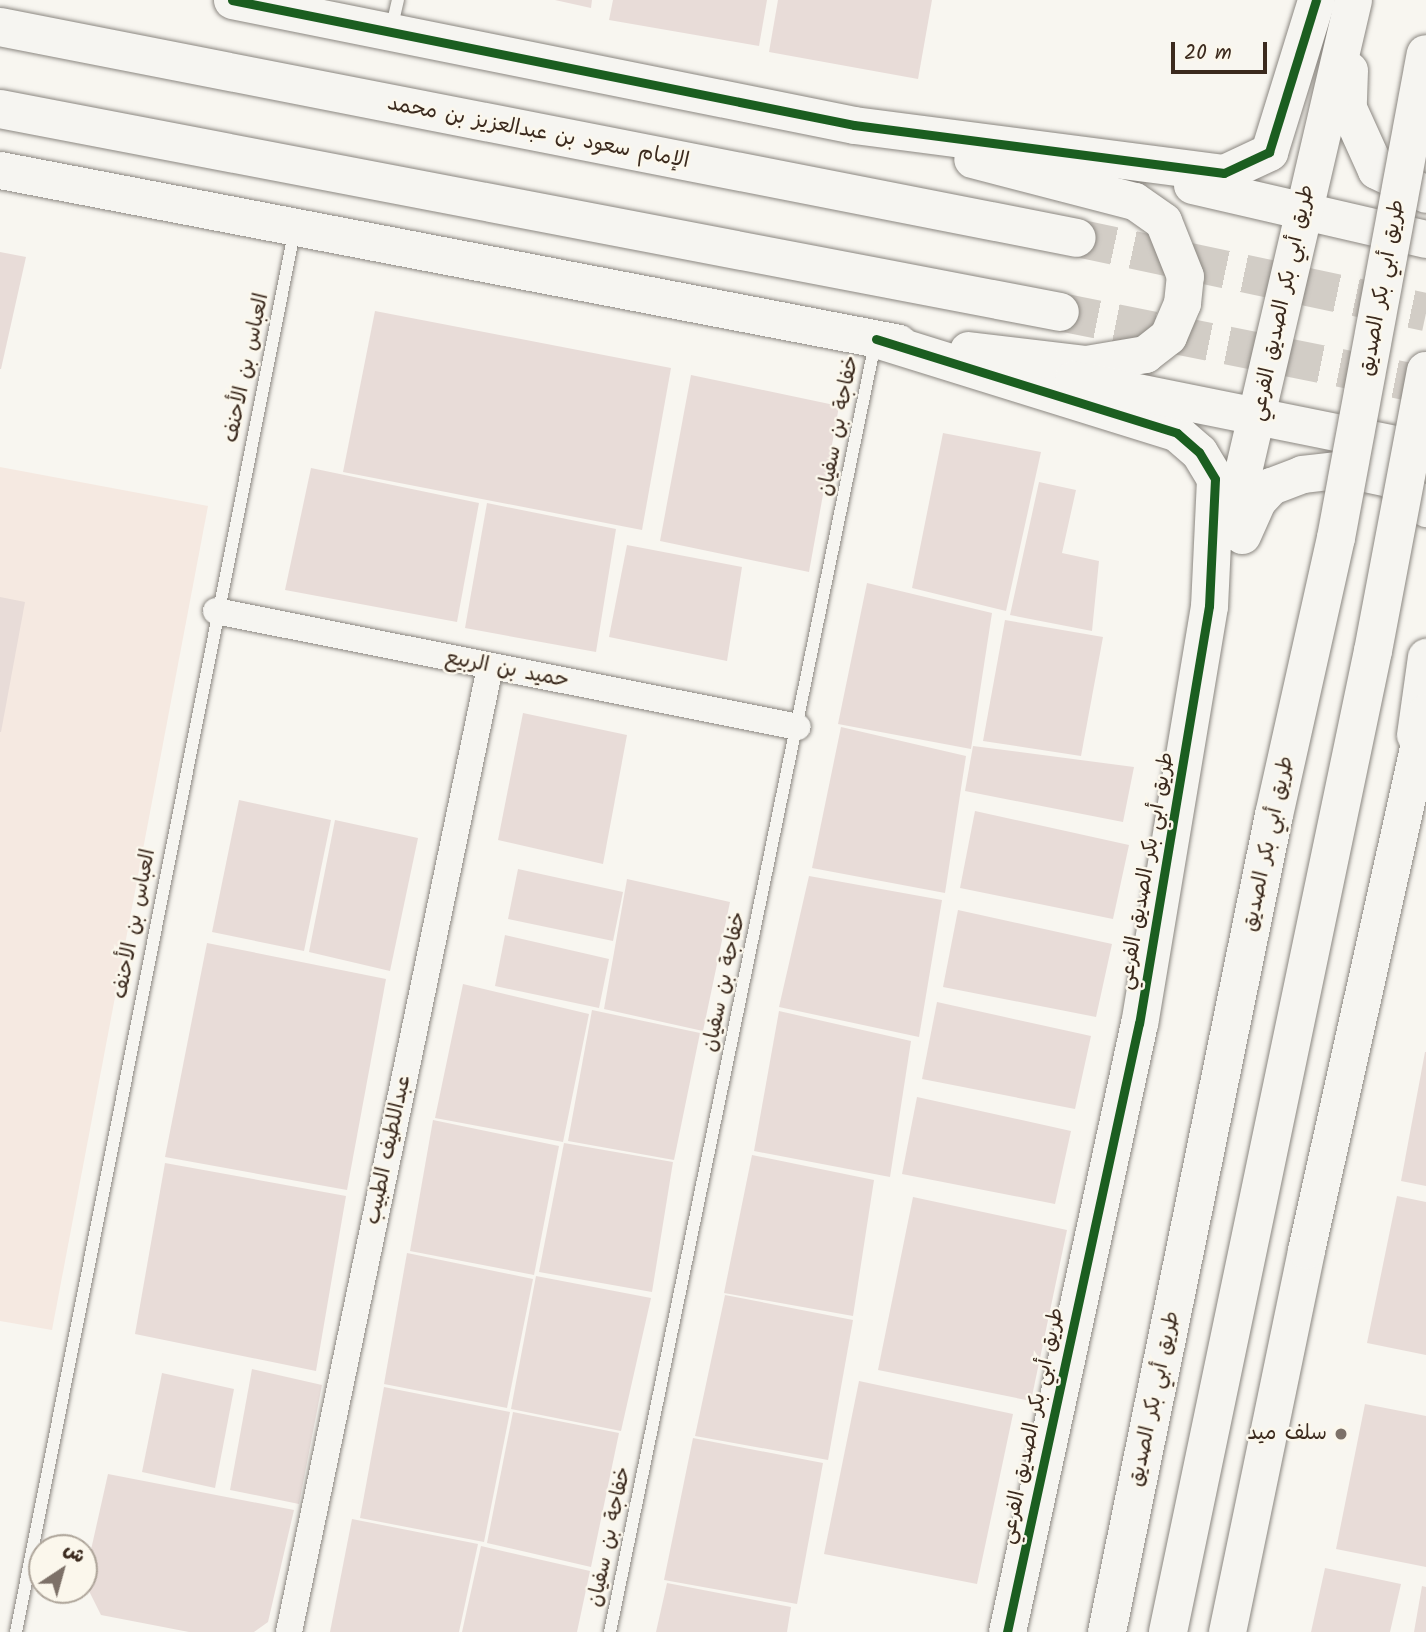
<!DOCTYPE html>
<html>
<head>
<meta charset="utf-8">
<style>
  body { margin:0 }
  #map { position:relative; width:1426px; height:1632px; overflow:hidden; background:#f8f6f0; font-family:Kalam,"Playpen Sans Arabic",sans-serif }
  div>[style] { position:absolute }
  .built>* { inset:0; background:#f5e9e1 }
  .building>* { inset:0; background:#e8dcd8 }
  .primary-tunnel>* { height:38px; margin-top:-19px; transform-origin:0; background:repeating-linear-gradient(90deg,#d2cdc6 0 38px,transparent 0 57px) }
  .roads { filter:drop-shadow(0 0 2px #8b8781) drop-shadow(0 0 2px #8b8781) }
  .lane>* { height:12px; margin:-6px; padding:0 6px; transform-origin:6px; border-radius:6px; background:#f6f5f1 }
  .street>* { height:26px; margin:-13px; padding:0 13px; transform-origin:13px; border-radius:13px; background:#f6f5f1 }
  .secondary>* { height:37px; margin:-18.5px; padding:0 18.5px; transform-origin:18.5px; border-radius:18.5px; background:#f6f5f1 }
  .primary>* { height:38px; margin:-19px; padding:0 19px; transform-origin:19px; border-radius:19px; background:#f6f5f1 }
  .bridges { filter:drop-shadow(0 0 2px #8b8781) drop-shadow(0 0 2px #8b8781) }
  .primary-bridge>* { height:38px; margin:-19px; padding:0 19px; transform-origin:19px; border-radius:19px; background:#f6f5f1 }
  .cycleway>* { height:9px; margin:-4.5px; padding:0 4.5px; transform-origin:4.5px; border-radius:4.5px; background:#1b5e20 }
  .dots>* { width:19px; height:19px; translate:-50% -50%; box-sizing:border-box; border:4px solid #fbf7ec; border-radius:50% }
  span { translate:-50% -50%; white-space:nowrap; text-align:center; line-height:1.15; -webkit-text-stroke:5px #fbf7ec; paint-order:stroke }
  .street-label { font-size:21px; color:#3b2a1e }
  .poi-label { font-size:21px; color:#3b2a1e }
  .right { translate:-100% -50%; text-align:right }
  .north { position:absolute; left:28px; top:1534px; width:70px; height:70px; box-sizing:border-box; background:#fbf7ec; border:2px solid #aea59a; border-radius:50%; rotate:36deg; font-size:19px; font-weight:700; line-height:28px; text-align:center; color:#3b2a1e }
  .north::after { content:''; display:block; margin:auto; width:24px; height:32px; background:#7d7168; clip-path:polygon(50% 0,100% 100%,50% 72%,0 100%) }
  .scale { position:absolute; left:1171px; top:42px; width:96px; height:32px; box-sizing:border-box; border:4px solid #3b2a1e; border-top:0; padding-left:9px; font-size:21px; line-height:24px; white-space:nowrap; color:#3b2a1e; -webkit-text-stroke:5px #fbf7ec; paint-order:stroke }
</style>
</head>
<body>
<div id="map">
  <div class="built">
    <div style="clip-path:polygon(0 467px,208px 506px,52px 1330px,0 1321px)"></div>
  </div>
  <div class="building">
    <div style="clip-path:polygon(555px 0,592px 0,591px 8px)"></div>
    <div style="clip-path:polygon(613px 0,767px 0,759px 46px,609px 20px)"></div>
    <div style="clip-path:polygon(778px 0,932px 0,918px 79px,769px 52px)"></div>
    <div style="clip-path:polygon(0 252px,26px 257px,1px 369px,0 369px)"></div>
    <div style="clip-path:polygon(375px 311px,671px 368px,642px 530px,343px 472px)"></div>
    <div style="clip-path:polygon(691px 375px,839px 406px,809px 572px,660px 541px)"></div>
    <div style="clip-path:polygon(943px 433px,1041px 452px,1006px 611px,912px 588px)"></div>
    <div style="clip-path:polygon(311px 468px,479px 503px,457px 622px,285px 590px)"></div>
    <div style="clip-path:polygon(1039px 482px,1076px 490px,1062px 553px,1099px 561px,1092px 631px,1010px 615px)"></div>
    <div style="clip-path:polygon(487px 503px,616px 529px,596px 652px,465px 628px)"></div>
    <div style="clip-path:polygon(627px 545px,742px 567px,727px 661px,609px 637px)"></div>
    <div style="clip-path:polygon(867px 583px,992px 613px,971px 749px,838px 724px)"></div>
    <div style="clip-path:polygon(0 597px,25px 602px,1px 732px,0 732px)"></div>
    <div style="clip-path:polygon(1005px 620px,1103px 637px,1081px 756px,983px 741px)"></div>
    <div style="clip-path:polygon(523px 713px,627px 735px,603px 864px,498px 840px)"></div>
    <div style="clip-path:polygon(841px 727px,966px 756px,945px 893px,812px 868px)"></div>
    <div style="clip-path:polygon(973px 746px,1134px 767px,1123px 822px,965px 791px)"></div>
    <div style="clip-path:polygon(239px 800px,331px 820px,304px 951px,212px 932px)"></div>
    <div style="clip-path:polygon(975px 811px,1129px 845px,1113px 919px,960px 888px)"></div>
    <div style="clip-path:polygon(335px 820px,418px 838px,390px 971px,309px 952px)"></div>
    <div style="clip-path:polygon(518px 869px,623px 892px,613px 941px,508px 919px)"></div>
    <div style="clip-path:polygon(809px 876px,942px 900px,919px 1037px,779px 1007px)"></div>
    <div style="clip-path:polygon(627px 879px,730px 902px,703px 1031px,604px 1009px)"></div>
    <div style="clip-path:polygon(958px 910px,1112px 944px,1096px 1017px,943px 987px)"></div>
    <div style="clip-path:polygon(505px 935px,609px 959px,599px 1008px,495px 986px)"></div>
    <div style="clip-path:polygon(207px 943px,386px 979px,347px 1190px,165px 1157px)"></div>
    <div style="clip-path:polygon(463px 984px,589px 1014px,563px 1142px,435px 1118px)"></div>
    <div style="clip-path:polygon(937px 1002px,1091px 1036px,1075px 1109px,922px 1079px)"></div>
    <div style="clip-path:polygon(592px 1010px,700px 1033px,674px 1160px,568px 1141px)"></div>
    <div style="clip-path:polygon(779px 1011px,911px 1041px,890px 1177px,754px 1151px)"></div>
    <div style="clip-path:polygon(1425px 1052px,1426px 1052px,1426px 1186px,1401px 1181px)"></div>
    <div style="clip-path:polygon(917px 1097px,1071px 1131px,1055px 1204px,902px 1174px)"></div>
    <div style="clip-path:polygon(433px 1120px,559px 1146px,534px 1275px,410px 1251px)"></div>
    <div style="clip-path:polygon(564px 1143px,673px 1162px,652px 1292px,539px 1272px)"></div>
    <div style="clip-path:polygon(752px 1155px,874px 1180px,853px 1316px,724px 1293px)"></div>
    <div style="clip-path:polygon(165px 1163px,346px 1196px,316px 1371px,135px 1334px)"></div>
    <div style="clip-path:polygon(1397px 1196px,1426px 1202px,1426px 1355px,1367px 1343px)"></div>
    <div style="clip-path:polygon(913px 1197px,1067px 1230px,1031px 1401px,878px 1370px)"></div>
    <div style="clip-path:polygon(407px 1253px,533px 1279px,507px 1408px,384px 1384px)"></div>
    <div style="clip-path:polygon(536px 1276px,651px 1298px,621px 1431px,511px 1409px)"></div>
    <div style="clip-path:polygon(725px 1295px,853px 1320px,828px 1460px,695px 1436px)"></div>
    <div style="clip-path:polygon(252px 1369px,322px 1385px,299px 1504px,230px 1490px)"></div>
    <div style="clip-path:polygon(162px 1373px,234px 1389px,215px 1488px,142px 1472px)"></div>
    <div style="clip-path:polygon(859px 1381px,1013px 1414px,977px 1584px,824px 1554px)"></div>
    <div style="clip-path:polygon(384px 1387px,510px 1412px,484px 1542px,360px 1518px)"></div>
    <div style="clip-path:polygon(1365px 1404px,1426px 1416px,1426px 1567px,1336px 1549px)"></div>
    <div style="clip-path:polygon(513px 1412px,619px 1433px,591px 1567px,487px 1543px)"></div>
    <div style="clip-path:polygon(693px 1438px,823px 1463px,797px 1604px,664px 1580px)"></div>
    <div style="clip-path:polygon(108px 1474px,294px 1510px,268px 1622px,254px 1632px,189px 1632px,101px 1615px,84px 1581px)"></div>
    <div style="clip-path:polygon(352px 1519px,478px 1544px,459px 1632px,330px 1632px)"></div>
    <div style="clip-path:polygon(481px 1546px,590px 1571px,577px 1632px,462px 1632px)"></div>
    <div style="clip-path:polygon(1325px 1568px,1401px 1584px,1390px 1632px,1311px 1632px)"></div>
    <div style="clip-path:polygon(667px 1583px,791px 1607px,787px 1632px,656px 1632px)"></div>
    <div style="clip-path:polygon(1422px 1586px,1426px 1587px,1426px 1632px,1414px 1632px)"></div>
  </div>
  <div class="primary-tunnel">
    <div style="left:1077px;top:238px;width:357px;rotate:12deg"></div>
    <div style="left:1060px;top:312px;width:373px;rotate:11.3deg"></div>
  </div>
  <div class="roads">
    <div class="lane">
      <div style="left:391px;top:30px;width:31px;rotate:-77deg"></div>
      <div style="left:16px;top:1632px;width:1431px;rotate:-78.76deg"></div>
      <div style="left:610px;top:1632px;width:1316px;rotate:-78.38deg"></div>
    </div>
    <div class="street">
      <div style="left:216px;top:611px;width:593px;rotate:11.27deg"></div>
      <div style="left:289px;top:1632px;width:986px;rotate:-78.23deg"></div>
    </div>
    <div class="secondary">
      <div style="left:232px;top:0;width:634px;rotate:11.36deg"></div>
      <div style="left:854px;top:125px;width:373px;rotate:7.4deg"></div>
      <div style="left:1224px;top:173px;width:50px;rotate:-25deg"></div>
      <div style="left:1269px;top:152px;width:159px;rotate:-72.8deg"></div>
      <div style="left:1349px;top:70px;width:38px;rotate:92deg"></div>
      <div style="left:1348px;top:108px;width:68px;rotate:65.7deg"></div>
      <div style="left:1376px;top:170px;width:55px;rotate:25.6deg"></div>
      <div style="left:0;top:170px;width:915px;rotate:10.89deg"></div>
      <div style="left:1192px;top:185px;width:240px;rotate:13deg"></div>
      <div style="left:876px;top:339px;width:315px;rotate:17.3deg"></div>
      <div style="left:1177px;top:433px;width:29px;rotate:41deg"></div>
      <div style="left:1199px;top:452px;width:31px;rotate:59deg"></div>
      <div style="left:1215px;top:479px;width:127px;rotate:92.7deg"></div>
      <div style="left:1209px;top:606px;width:423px;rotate:99.5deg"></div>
      <div style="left:1139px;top:1023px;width:623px;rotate:102.23deg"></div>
      <div style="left:968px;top:350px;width:119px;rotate:6.8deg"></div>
      <div style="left:1086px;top:364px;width:60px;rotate:-9.6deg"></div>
      <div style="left:1145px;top:354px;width:29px;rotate:-38deg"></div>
      <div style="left:1168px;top:336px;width:36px;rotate:-67deg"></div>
      <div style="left:1182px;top:303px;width:27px;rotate:-84deg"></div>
      <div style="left:1185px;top:276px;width:59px;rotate:-111.8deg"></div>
      <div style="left:1163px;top:221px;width:35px;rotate:-145deg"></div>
      <div style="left:1134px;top:201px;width:167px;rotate:-165.5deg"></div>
      <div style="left:1073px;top:379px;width:360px;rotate:11.4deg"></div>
      <div style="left:1229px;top:531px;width:545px;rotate:-76.86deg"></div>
      <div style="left:1242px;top:535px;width:37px;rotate:-66deg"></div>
      <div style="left:1257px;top:501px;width:21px;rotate:-47deg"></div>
      <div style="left:1271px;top:486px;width:33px;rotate:-21deg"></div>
      <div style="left:1302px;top:474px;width:43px;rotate:-6.6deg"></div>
      <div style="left:1345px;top:469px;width:45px;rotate:11.6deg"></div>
      <div style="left:1389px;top:478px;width:48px;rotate:39deg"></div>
      <div style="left:1415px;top:735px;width:79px;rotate:-82deg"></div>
      <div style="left:1227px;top:1632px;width:390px;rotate:-78.3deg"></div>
      <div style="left:1306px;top:1250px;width:551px;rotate:-77.43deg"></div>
    </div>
    <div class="primary">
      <div style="left:0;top:27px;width:1097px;rotate:11.08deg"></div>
      <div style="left:0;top:109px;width:1079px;rotate:10.84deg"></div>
    </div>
  </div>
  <div class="bridges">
    <div class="primary-bridge">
      <div style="left:1107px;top:1632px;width:834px;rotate:-78.45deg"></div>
      <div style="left:1274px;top:815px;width:284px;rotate:-77.4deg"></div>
      <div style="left:1336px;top:538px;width:492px;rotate:-79.5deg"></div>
      <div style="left:1168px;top:1632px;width:1002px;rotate:-78.2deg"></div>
      <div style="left:1373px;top:651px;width:285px;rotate:-79.3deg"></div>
    </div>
  </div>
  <div class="cycleway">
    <div style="left:232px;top:0;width:634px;rotate:11.36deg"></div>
    <div style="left:854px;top:125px;width:373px;rotate:7.4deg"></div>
    <div style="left:1224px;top:173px;width:50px;rotate:-25deg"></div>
    <div style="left:1269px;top:152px;width:159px;rotate:-72.8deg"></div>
    <div style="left:876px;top:339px;width:315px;rotate:17.3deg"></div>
    <div style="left:1177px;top:433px;width:29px;rotate:41deg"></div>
    <div style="left:1199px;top:452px;width:31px;rotate:59deg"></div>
    <div style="left:1215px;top:479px;width:127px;rotate:92.7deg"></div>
    <div style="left:1209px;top:606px;width:423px;rotate:99.5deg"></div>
    <div style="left:1139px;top:1023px;width:623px;rotate:102.23deg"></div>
  </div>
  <div class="dots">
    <div style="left:1341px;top:1434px;background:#7d7168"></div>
  </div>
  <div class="street-label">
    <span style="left:538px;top:133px;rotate:11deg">الإمام سعود بن عبدالعزيز بن محمد</span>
    <span style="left:1383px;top:288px;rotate:-80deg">طريق أبي بكر الصديق</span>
    <span style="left:1283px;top:303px;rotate:-78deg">طريق أبي بكر الصديق الفرعي</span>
    <span style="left:247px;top:368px;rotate:-78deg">العباس بن الأحنف</span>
    <span style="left:839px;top:426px;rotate:-79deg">خفاجة بن سفيان</span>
    <span style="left:507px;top:670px;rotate:11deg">حميد بن الربيع</span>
    <span style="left:1269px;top:844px;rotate:-78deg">طريق أبي بكر الصديق</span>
    <span style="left:1147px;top:871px;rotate:-80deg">طريق أبي بكر الصديق الفرعي</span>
    <span style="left:135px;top:924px;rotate:-79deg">العباس بن الأحنف</span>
    <span style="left:725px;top:982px;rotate:-78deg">خفاجة بن سفيان</span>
    <span style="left:389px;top:1150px;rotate:-78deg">عبداللطيف الطبيب</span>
    <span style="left:1155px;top:1399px;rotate:-78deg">طريق أبي بكر الصديق</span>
    <span style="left:1033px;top:1426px;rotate:-78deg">طريق أبي بكر الصديق الفرعي</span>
    <span style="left:610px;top:1537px;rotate:-78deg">خفاجة بن سفيان</span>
  </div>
  <div class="poi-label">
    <span class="right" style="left:1327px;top:1434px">سلف ميد</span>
  </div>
  <div class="north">ش</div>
  <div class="scale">20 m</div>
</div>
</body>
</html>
